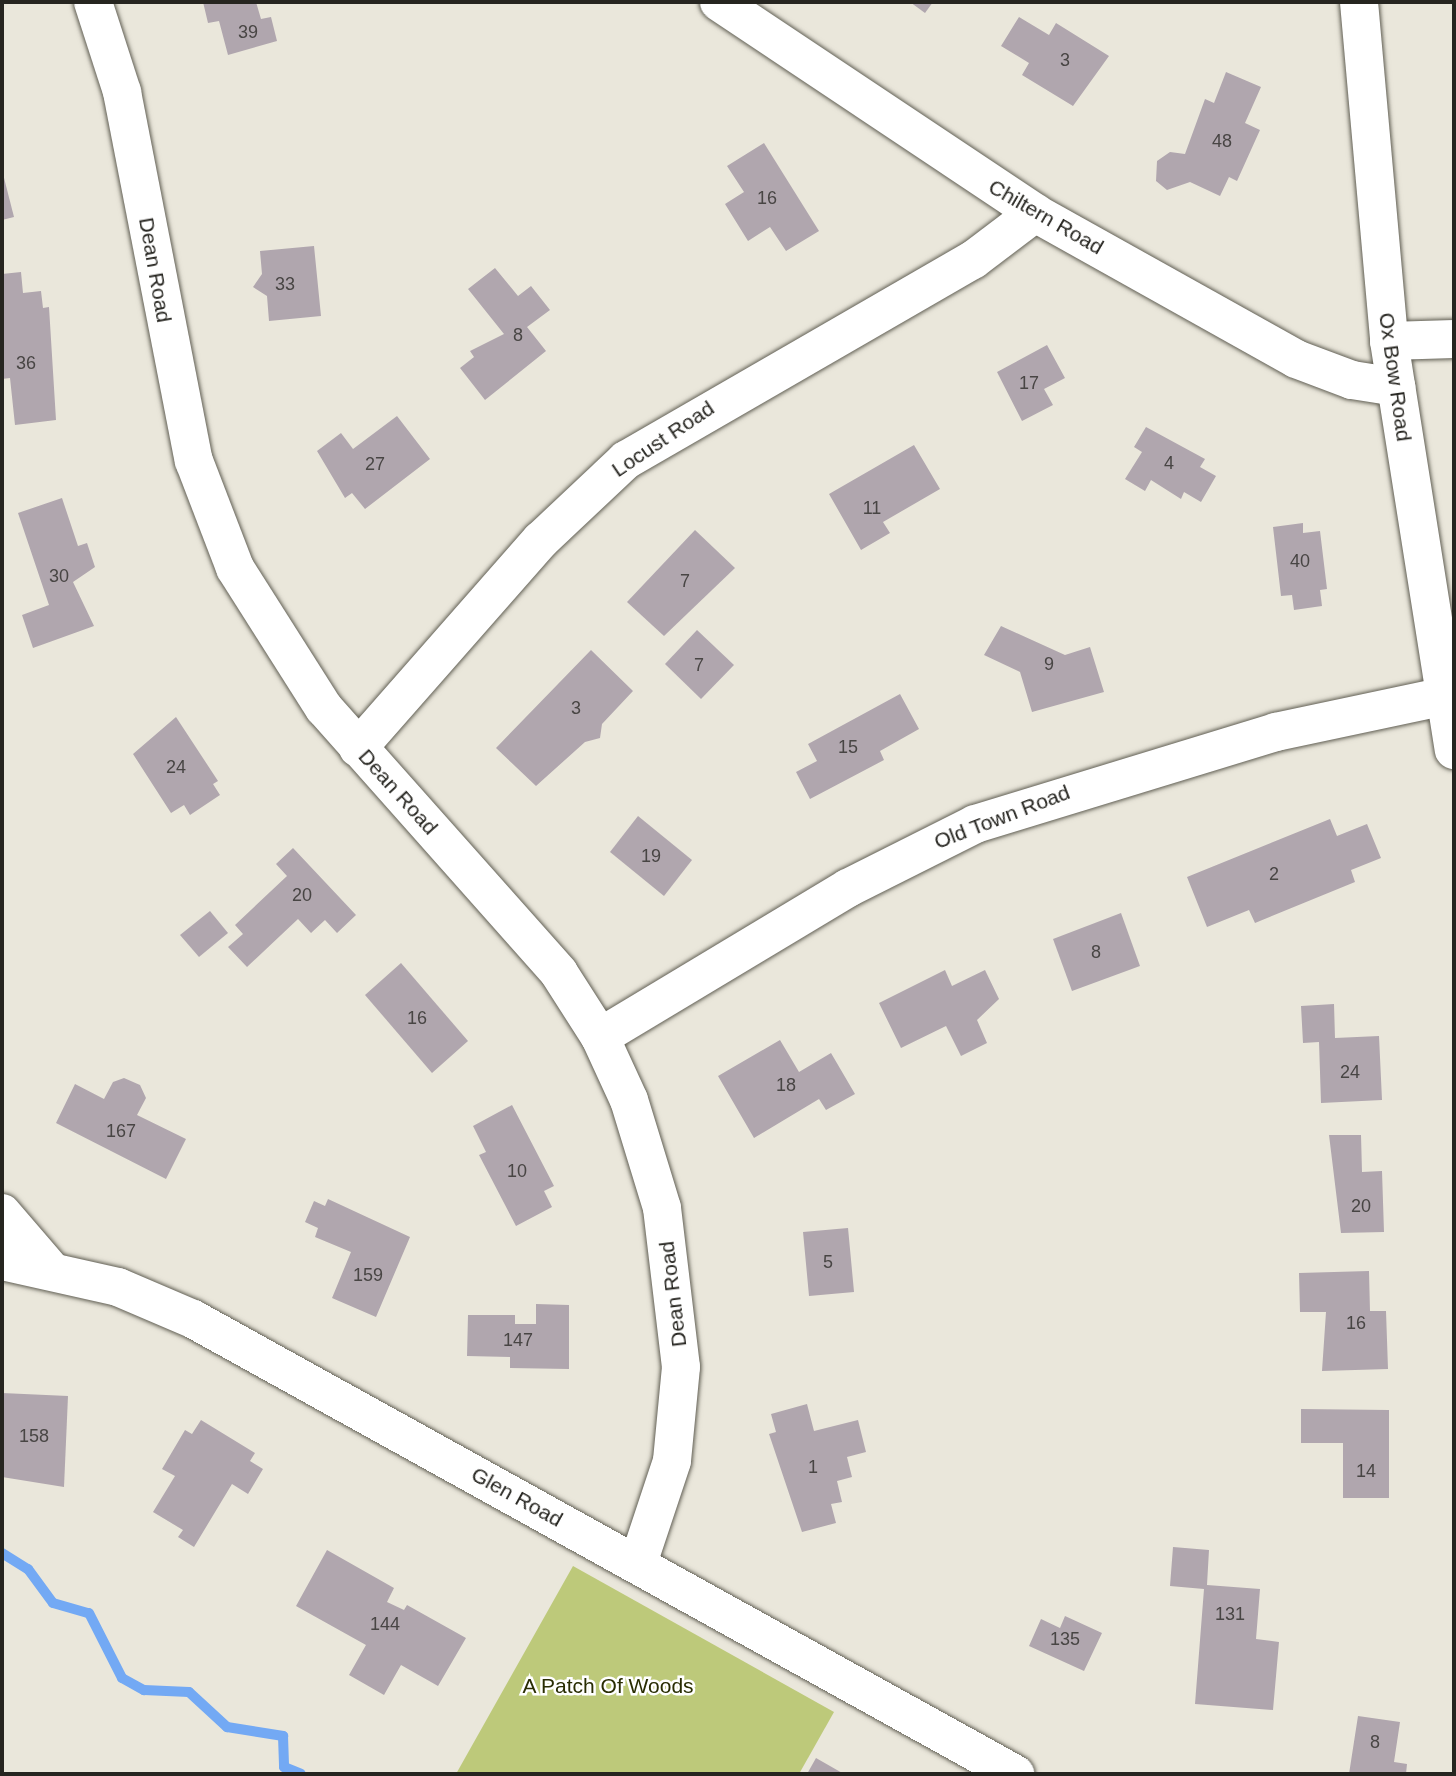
<!DOCTYPE html>
<html>
<head>
<meta charset="utf-8">
<style>
  body { margin:0 }
  #map { position:relative; width:1456px; height:1776px; overflow:hidden; background:#eae7db; font-family:Helvetica,sans-serif }
  div>[style] { position:absolute }
  .green>* { inset:0; background:#bdc97a }
  .stream>* { height:10px; margin:-5px; padding:0 5px; transform-origin:5px; border-radius:5px; background:#73a9f4 }
  .building>* { inset:0; background:#b0a6ae }
  .roads { filter:drop-shadow(0 0 2px #615f54) drop-shadow(0 0 2px #615f54) }
  .minor>* { height:38px; margin:-19px; padding:0 19px; transform-origin:19px; border-radius:19px; background:#fff }
  span { translate:-50% -50%; white-space:nowrap; text-align:center; line-height:1.15; -webkit-text-stroke:5px #fff; paint-order:stroke }
  .number-label { font-size:18px; color:#484544 }
  .number-label span { -webkit-text-stroke-width:0 }
  .street-label { font-size:21px; color:#262520 }
  .park-label { font-size:21px; color:#292d03 }
  .frame { position:absolute; inset:0; border:4px solid #262520; pointer-events:none }
</style>
</head>
<body>
<div id="map">
  <div class="green">
    <div style="clip-path:polygon(573px 1566px,834px 1712px,799px 1774px,456px 1774px)"></div>
  </div>
  <div class="stream">
    <div style="left:2px;top:1553px;width:31px;rotate:32deg"></div>
    <div style="left:28px;top:1569px;width:42px;rotate:53.7deg"></div>
    <div style="left:53px;top:1603px;width:37px;rotate:16deg"></div>
    <div style="left:89px;top:1613px;width:73px;rotate:63.1deg"></div>
    <div style="left:122px;top:1678px;width:25px;rotate:29deg"></div>
    <div style="left:144px;top:1690px;width:45px;rotate:2.5deg"></div>
    <div style="left:189px;top:1692px;width:52px;rotate:42.6deg"></div>
    <div style="left:227px;top:1727px;width:57px;rotate:9.1deg"></div>
    <div style="left:283px;top:1736px;width:31px;rotate:88deg"></div>
    <div style="left:284px;top:1767px;width:18px;rotate:22deg"></div>
  </div>
  <div class="building">
    <div style="clip-path:polygon(203px 2px,256px 2px,261px 19px,271px 17px,277px 41px,228px 55px,219px 21px,208px 23px)"></div>
    <div style="clip-path:polygon(910px 2px,933px 2px,925px 13px)"></div>
    <div style="clip-path:polygon(1019px 17px,1049px 35px,1056px 23px,1109px 56px,1073px 106px,1022px 75px,1029px 63px,1001px 46px)"></div>
    <div style="clip-path:polygon(1226px 72px,1261px 87px,1245px 123px,1260px 130px,1237px 181px,1229px 177px,1220px 196px,1190px 182px,1167px 190px,1156px 181px,1157px 161px,1170px 152px,1185px 154px,1205px 99px,1214px 103px)"></div>
    <div style="clip-path:polygon(764px 143px,819px 231px,786px 251px,770px 227px,748px 241px,725px 204px,744px 192px,727px 166px)"></div>
    <div style="clip-path:polygon(2px 170px,14px 217px,2px 220px)"></div>
    <div style="clip-path:polygon(314px 246px,321px 316px,269px 321px,267px 296px,253px 287px,262px 274px,260px 251px)"></div>
    <div style="clip-path:polygon(495px 268px,518px 296px,531px 286px,550px 310px,527px 327px,546px 351px,485px 400px,460px 368px,474px 357px,470px 351px,504px 334px,468px 289px)"></div>
    <div style="clip-path:polygon(21px 272px,23px 293px,41px 291px,43px 308px,49px 307px,56px 420px,15px 425px,10px 378px,2px 379px,2px 274px)"></div>
    <div style="clip-path:polygon(1047px 345px,1065px 378px,1044px 389px,1053px 405px,1022px 421px,997px 372px)"></div>
    <div style="clip-path:polygon(397px 416px,430px 459px,365px 509px,352px 493px,345px 498px,317px 451px,341px 433px,353px 449px)"></div>
    <div style="clip-path:polygon(1146px 427px,1205px 459px,1200px 467px,1216px 476px,1201px 502px,1184px 492px,1181px 499px,1151px 480px,1145px 491px,1125px 479px,1142px 452px,1134px 447px)"></div>
    <div style="clip-path:polygon(914px 445px,940px 489px,883px 522px,890px 533px,861px 550px,829px 494px)"></div>
    <div style="clip-path:polygon(62px 498px,78px 546px,87px 543px,95px 567px,73px 582px,94px 626px,33px 648px,22px 615px,49px 605px,18px 513px)"></div>
    <div style="clip-path:polygon(1303px 523px,1303px 533px,1320px 531px,1327px 589px,1320px 590px,1322px 606px,1294px 610px,1292px 595px,1281px 596px,1273px 527px)"></div>
    <div style="clip-path:polygon(695px 530px,735px 568px,664px 636px,627px 602px)"></div>
    <div style="clip-path:polygon(1001px 626px,1065px 655px,1090px 647px,1104px 692px,1032px 712px,1020px 672px,984px 655px)"></div>
    <div style="clip-path:polygon(697px 630px,734px 665px,701px 699px,665px 664px)"></div>
    <div style="clip-path:polygon(591px 650px,633px 691px,602px 724px,600px 738px,585px 742px,536px 786px,496px 748px)"></div>
    <div style="clip-path:polygon(900px 694px,919px 729px,880px 751px,884px 760px,810px 799px,796px 772px,817px 761px,808px 744px)"></div>
    <div style="clip-path:polygon(176px 717px,218px 781px,213px 784px,220px 795px,190px 815px,184px 805px,171px 813px,133px 754px)"></div>
    <div style="clip-path:polygon(638px 816px,692px 860px,664px 896px,610px 852px)"></div>
    <div style="clip-path:polygon(1330px 819px,1337px 836px,1367px 824px,1381px 858px,1351px 870px,1355px 882px,1255px 923px,1249px 910px,1207px 927px,1187px 877px)"></div>
    <div style="clip-path:polygon(293px 848px,356px 915px,337px 933px,325px 920px,311px 933px,298px 919px,247px 967px,228px 947px,243px 934px,235px 925px,287px 876px,276px 864px)"></div>
    <div style="clip-path:polygon(210px 911px,228px 933px,199px 957px,180px 935px)"></div>
    <div style="clip-path:polygon(1121px 913px,1140px 966px,1072px 991px,1053px 939px)"></div>
    <div style="clip-path:polygon(401px 963px,468px 1041px,432px 1073px,365px 995px)"></div>
    <div style="clip-path:polygon(945px 970px,952px 986px,985px 970px,999px 999px,977px 1020px,987px 1043px,961px 1056px,946px 1026px,901px 1048px,879px 1003px)"></div>
    <div style="clip-path:polygon(1334px 1004px,1335px 1038px,1379px 1036px,1382px 1100px,1321px 1103px,1319px 1042px,1303px 1043px,1301px 1006px)"></div>
    <div style="clip-path:polygon(780px 1040px,799px 1072px,831px 1053px,855px 1094px,826px 1110px,819px 1099px,754px 1138px,718px 1076px)"></div>
    <div style="clip-path:polygon(124px 1078px,140px 1085px,146px 1098px,137px 1115px,186px 1139px,166px 1179px,56px 1123px,75px 1084px,104px 1099px,113px 1082px)"></div>
    <div style="clip-path:polygon(512px 1105px,554px 1186px,544px 1191px,552px 1207px,516px 1226px,479px 1155px,486px 1152px,473px 1126px)"></div>
    <div style="clip-path:polygon(1329px 1135px,1361px 1135px,1362px 1172px,1382px 1171px,1384px 1232px,1341px 1233px)"></div>
    <div style="clip-path:polygon(328px 1199px,410px 1237px,376px 1317px,332px 1298px,351px 1252px,315px 1237px,318px 1228px,305px 1222px,314px 1201px,325px 1206px)"></div>
    <div style="clip-path:polygon(848px 1228px,854px 1292px,809px 1296px,803px 1232px)"></div>
    <div style="clip-path:polygon(1369px 1271px,1370px 1311px,1386px 1311px,1388px 1369px,1322px 1371px,1326px 1312px,1300px 1312px,1299px 1273px)"></div>
    <div style="clip-path:polygon(536px 1304px,569px 1305px,569px 1369px,510px 1368px,510px 1357px,467px 1356px,468px 1315px,515px 1315px,515px 1324px,536px 1324px)"></div>
    <div style="clip-path:polygon(2px 1393px,68px 1396px,64px 1487px,2px 1477px)"></div>
    <div style="clip-path:polygon(807px 1404px,814px 1431px,858px 1420px,866px 1452px,847px 1457px,852px 1477px,837px 1481px,842px 1502px,831px 1504px,836px 1523px,802px 1532px,769px 1434px,776px 1432px,771px 1414px)"></div>
    <div style="clip-path:polygon(1301px 1409px,1389px 1410px,1389px 1498px,1343px 1498px,1343px 1443px,1301px 1443px)"></div>
    <div style="clip-path:polygon(201px 1420px,255px 1453px,250px 1461px,263px 1469px,248px 1494px,232px 1484px,194px 1547px,178px 1537px,183px 1530px,153px 1512px,175px 1476px,162px 1469px,185px 1430px,192px 1434px)"></div>
    <div style="clip-path:polygon(1173px 1547px,1209px 1550px,1207px 1585px,1260px 1589px,1256px 1639px,1279px 1642px,1273px 1710px,1195px 1704px,1204px 1589px,1170px 1586px)"></div>
    <div style="clip-path:polygon(327px 1550px,394px 1588px,387px 1602px,404px 1610px,407px 1605px,466px 1638px,438px 1686px,401px 1665px,384px 1695px,349px 1675px,366px 1645px,296px 1606px)"></div>
    <div style="clip-path:polygon(1065px 1616px,1102px 1633px,1084px 1671px,1029px 1646px,1041px 1619px,1060px 1628px)"></div>
    <div style="clip-path:polygon(1358px 1716px,1400px 1722px,1394px 1762px,1407px 1764px,1406px 1774px,1349px 1774px)"></div>
    <div style="clip-path:polygon(816px 1758px,844px 1774px,807px 1774px)"></div>
  </div>
  <div class="roads">
    <div class="minor">
      <div style="left:93px;top:2px;width:95px;rotate:72.1deg"></div>
      <div style="left:122px;top:92px;width:376px;rotate:79deg"></div>
      <div style="left:194px;top:461px;width:115px;rotate:69deg"></div>
      <div style="left:235px;top:568px;width:166px;rotate:57.6deg"></div>
      <div style="left:324px;top:708px;width:354px;rotate:48.4deg"></div>
      <div style="left:559px;top:973px;width:76px;rotate:57.4deg"></div>
      <div style="left:600px;top:1037px;width:69px;rotate:65.3deg"></div>
      <div style="left:629px;top:1100px;width:113px;rotate:73deg"></div>
      <div style="left:662px;top:1208px;width:160px;rotate:83.2deg"></div>
      <div style="left:681px;top:1367px;width:94px;rotate:95.5deg"></div>
      <div style="left:672px;top:1461px;width:108px;rotate:108.4deg"></div>
      <div style="left:719px;top:2px;width:380px;rotate:33.7deg"></div>
      <div style="left:1035px;top:213px;width:299px;rotate:29.2deg"></div>
      <div style="left:1296px;top:359px;width:60px;rotate:20.6deg"></div>
      <div style="left:1352px;top:380px;width:45px;rotate:9deg"></div>
      <div style="left:1359px;top:2px;width:340px;rotate:84.9deg"></div>
      <div style="left:1389px;top:341px;width:414px;rotate:81deg"></div>
      <div style="left:1389px;top:341px;width:65px;rotate:-1.8deg"></div>
      <div style="left:358px;top:748px;width:277px;rotate:-48.7deg"></div>
      <div style="left:541px;top:540px;width:117px;rotate:-43.3deg"></div>
      <div style="left:626px;top:460px;width:401px;rotate:-30deg"></div>
      <div style="left:973px;top:260px;width:78px;rotate:-37.2deg"></div>
      <div style="left:600px;top:1037px;width:289px;rotate:-31deg"></div>
      <div style="left:848px;top:888px;width:142px;rotate:-26.7deg"></div>
      <div style="left:975px;top:824px;width:315px;rotate:-17deg"></div>
      <div style="left:1276px;top:732px;width:173px;rotate:-12deg"></div>
      <div style="left:2px;top:1213px;width:74px;rotate:49.4deg"></div>
      <div style="left:2px;top:1261px;width:119px;rotate:12.6deg"></div>
      <div style="left:118px;top:1287px;width:82px;rotate:23.1deg"></div>
      <div style="left:193px;top:1319px;width:940px;rotate:28.97deg"></div>
    </div>
  </div>
  <div class="number-label">
    <span style="left:248px;top:32px">39</span>
    <span style="left:1065px;top:60px">3</span>
    <span style="left:1222px;top:141px">48</span>
    <span style="left:767px;top:198px">16</span>
    <span style="left:285px;top:284px">33</span>
    <span style="left:518px;top:335px">8</span>
    <span style="left:26px;top:363px">36</span>
    <span style="left:1029px;top:383px">17</span>
    <span style="left:1169px;top:463px">4</span>
    <span style="left:375px;top:464px">27</span>
    <span style="left:872px;top:508px">11</span>
    <span style="left:1300px;top:561px">40</span>
    <span style="left:59px;top:576px">30</span>
    <span style="left:685px;top:581px">7</span>
    <span style="left:1049px;top:664px">9</span>
    <span style="left:699px;top:665px">7</span>
    <span style="left:576px;top:708px">3</span>
    <span style="left:848px;top:747px">15</span>
    <span style="left:176px;top:767px">24</span>
    <span style="left:651px;top:856px">19</span>
    <span style="left:1274px;top:874px">2</span>
    <span style="left:302px;top:895px">20</span>
    <span style="left:1096px;top:952px">8</span>
    <span style="left:417px;top:1018px">16</span>
    <span style="left:1350px;top:1072px">24</span>
    <span style="left:786px;top:1085px">18</span>
    <span style="left:121px;top:1131px">167</span>
    <span style="left:517px;top:1171px">10</span>
    <span style="left:1361px;top:1206px">20</span>
    <span style="left:828px;top:1262px">5</span>
    <span style="left:368px;top:1275px">159</span>
    <span style="left:1356px;top:1323px">16</span>
    <span style="left:518px;top:1340px">147</span>
    <span style="left:34px;top:1436px">158</span>
    <span style="left:813px;top:1467px">1</span>
    <span style="left:1366px;top:1471px">14</span>
    <span style="left:1230px;top:1614px">131</span>
    <span style="left:385px;top:1624px">144</span>
    <span style="left:1065px;top:1639px">135</span>
    <span style="left:1375px;top:1742px">8</span>
  </div>
  <div class="street-label">
    <span style="left:1046px;top:217px;rotate:30deg">Chiltern Road</span>
    <span style="left:155px;top:270px;rotate:80deg">Dean Road</span>
    <span style="left:1395px;top:377px;rotate:82deg">Ox Bow Road</span>
    <span style="left:663px;top:439px;rotate:-34deg">Locust Road</span>
    <span style="left:398px;top:792px;rotate:48deg">Dean Road</span>
    <span style="left:1002px;top:817px;rotate:-21deg">Old Town Road</span>
    <span style="left:673px;top:1294px;rotate:-97deg">Dean Road</span>
    <span style="left:517px;top:1497px;rotate:29deg">Glen Road</span>
  </div>
  <div class="park-label">
    <span style="left:608px;top:1686px">A Patch Of Woods</span>
  </div>
  <div class="frame"></div>
</div>
</body>
</html>
